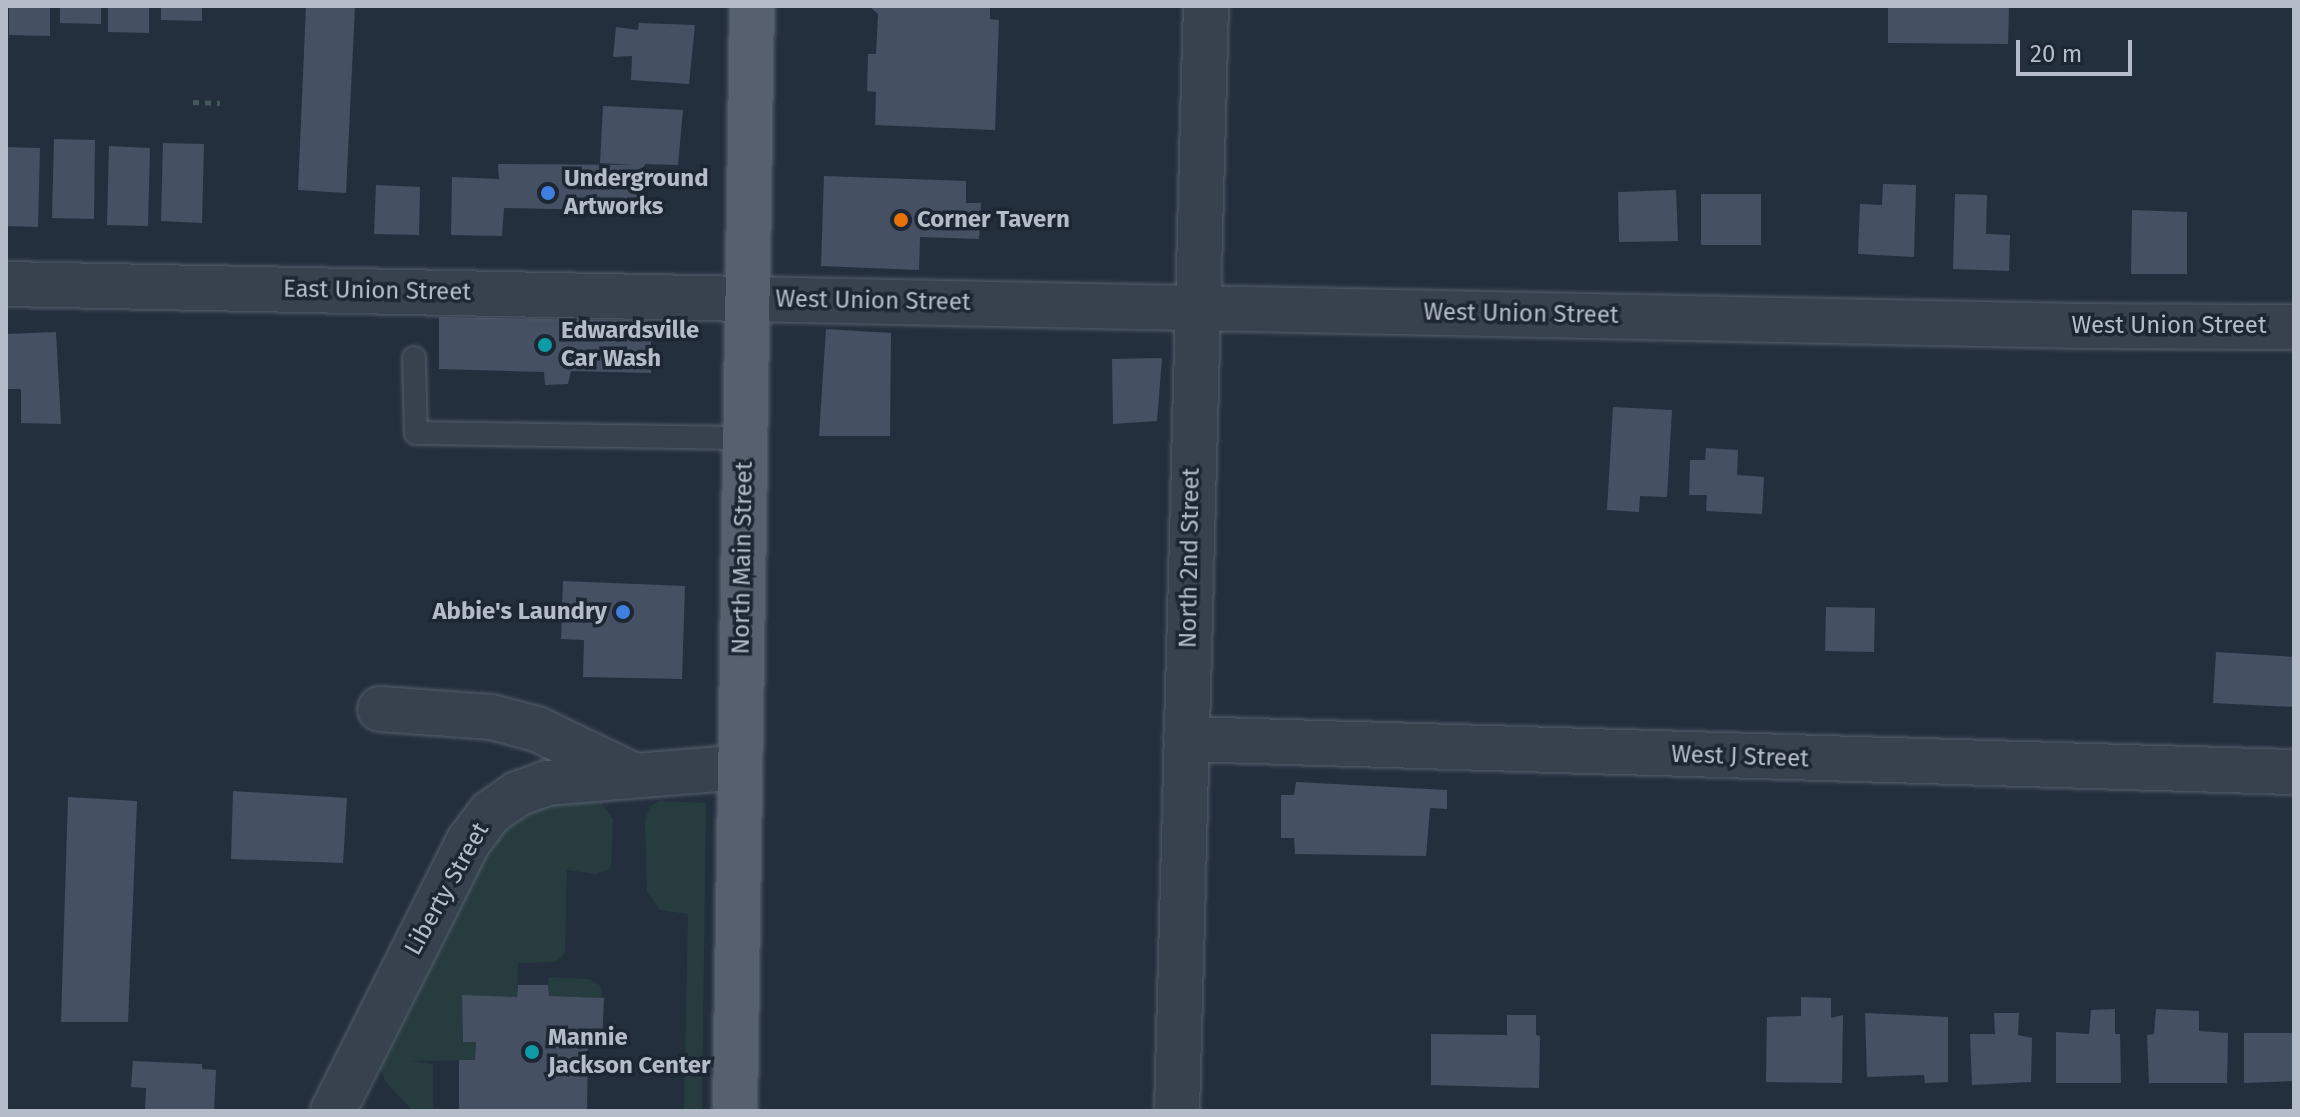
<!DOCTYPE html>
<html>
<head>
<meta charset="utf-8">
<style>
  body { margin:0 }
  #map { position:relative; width:2300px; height:1117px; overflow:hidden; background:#242f3e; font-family:"Fira Sans",sans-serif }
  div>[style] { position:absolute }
  .green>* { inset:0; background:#263c3f }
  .building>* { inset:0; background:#455162 }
  .path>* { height:5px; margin-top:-2.5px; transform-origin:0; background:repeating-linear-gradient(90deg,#44595c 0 6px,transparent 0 12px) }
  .roads { filter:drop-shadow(0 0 2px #565f6c) drop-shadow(0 0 2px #565f6c) }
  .service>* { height:22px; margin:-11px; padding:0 11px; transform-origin:11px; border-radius:11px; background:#38414e }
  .minor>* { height:44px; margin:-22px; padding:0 22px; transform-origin:22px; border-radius:22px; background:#38414e }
  .tertiary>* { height:44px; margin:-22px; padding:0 22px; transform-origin:22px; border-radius:22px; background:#38414e }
  .primary>* { height:44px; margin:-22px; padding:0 22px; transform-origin:22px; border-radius:22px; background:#56606e }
  .dots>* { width:22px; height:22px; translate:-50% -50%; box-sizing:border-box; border:4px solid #1d2633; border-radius:50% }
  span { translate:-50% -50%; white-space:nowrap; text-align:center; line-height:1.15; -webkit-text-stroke:7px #1d2633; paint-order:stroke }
  .poi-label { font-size:24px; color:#b4bcc9; font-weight:700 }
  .left { translate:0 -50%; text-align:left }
  .right { translate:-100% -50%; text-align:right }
  .street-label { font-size:24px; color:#b4bcc9 }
  .frame { position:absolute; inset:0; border:8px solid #b4bcc9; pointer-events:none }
  .scale { position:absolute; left:2016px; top:40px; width:116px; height:36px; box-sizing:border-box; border:4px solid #b4bcc9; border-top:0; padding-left:10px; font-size:24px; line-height:28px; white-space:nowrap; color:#b4bcc9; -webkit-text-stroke:6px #1d2633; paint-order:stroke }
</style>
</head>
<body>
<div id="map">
  <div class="green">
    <div style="clip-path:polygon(569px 800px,600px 801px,613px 819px,611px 868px,596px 874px,567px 870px,565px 953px,556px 962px,518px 963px,517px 997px,462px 996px,463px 1042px,476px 1042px,475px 1060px,411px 1061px,433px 1064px,433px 1111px,413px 1111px,385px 1081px,379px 1064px,493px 838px,530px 811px)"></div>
    <div style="clip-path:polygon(659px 801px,706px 803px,702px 1111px,684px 1111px,688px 914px,660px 910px,647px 892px,645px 820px,650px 807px)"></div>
    <div style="clip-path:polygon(548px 977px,590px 979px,601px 986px,602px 998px,549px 996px)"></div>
  </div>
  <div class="building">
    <div style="clip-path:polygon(9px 6px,50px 6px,50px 36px,9px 35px)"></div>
    <div style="clip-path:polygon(60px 6px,101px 6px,101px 24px,60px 23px)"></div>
    <div style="clip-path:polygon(108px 6px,149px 6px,149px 33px,108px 32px)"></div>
    <div style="clip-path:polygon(161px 6px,202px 6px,202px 21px,161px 20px)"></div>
    <div style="clip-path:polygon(306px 6px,355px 6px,346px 193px,298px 190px)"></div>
    <div style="clip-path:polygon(869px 6px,990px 6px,990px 19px,999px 20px,995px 130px,875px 125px,876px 92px,867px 91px,868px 54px,876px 54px,878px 14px)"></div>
    <div style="clip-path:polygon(1888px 6px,2009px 6px,2008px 44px,1888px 43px)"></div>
    <div style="clip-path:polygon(639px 23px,695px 25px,689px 84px,631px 80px,632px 56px,613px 57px,616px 27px,638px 30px)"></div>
    <div style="clip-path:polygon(603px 106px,683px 110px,678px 165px,645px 164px,644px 211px,504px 208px,502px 236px,451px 235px,452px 177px,499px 179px,498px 164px,635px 165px,600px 163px)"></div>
    <div style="clip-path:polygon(54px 139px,95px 140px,94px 219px,52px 218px)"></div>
    <div style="clip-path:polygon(163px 143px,204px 144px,202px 223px,161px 221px)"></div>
    <div style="clip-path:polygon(109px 146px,150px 148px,148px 226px,107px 225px)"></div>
    <div style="clip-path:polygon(6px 147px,40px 148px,38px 227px,6px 226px)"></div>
    <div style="clip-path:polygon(824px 176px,966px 181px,966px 203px,981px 203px,979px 239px,920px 237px,919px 270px,821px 266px)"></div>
    <div style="clip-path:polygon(1883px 184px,1916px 185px,1914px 257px,1858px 254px,1860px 204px,1882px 205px)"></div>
    <div style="clip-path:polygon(376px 185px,420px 187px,419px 235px,374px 234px)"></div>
    <div style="clip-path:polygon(1676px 190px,1678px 241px,1619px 242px,1618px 192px)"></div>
    <div style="clip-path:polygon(1701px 194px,1761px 194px,1761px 245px,1701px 245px)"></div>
    <div style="clip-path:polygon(1955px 194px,1987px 195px,1986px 234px,2010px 235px,2009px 271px,1953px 269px)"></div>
    <div style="clip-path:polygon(2132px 210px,2187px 212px,2187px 274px,2131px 274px)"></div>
    <div style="clip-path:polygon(439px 317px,651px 321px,651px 373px,571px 371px,568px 384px,545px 385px,544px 372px,439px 369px)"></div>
    <div style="clip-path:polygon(826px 329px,891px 333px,890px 436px,819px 436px)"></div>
    <div style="clip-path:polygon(56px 332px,61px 424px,21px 423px,21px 389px,6px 389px,6px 334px)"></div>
    <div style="clip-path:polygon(1162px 358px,1157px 421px,1113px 424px,1112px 359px)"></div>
    <div style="clip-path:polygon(1613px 407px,1672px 410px,1667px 497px,1640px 496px,1639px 512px,1607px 510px)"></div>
    <div style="clip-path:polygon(1706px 448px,1738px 450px,1737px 475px,1764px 477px,1762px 514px,1706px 511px,1707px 495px,1689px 495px,1690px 460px,1705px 460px)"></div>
    <div style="clip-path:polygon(563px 581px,685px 586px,682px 679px,583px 677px,584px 640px,561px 639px)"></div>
    <div style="clip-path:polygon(1826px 607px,1875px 608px,1874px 652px,1825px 651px)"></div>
    <div style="clip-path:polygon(2216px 652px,2294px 657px,2294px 707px,2213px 703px)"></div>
    <div style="clip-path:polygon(1296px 782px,1447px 790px,1447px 809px,1430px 808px,1426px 856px,1295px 854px,1294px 838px,1281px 838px,1281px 795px,1294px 795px)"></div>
    <div style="clip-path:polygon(233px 791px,347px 798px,343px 863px,231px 859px)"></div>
    <div style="clip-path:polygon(68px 797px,137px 801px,128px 1022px,61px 1022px)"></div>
    <div style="clip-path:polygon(518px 985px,548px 985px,549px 996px,604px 998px,602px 1044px,588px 1044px,587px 1111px,459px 1111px,459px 1060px,475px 1060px,476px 1042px,463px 1042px,462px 995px,517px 997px)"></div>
    <div style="clip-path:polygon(1801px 997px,1831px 998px,1831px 1018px,1843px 1015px,1842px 1083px,1766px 1082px,1767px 1017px,1801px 1016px)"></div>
    <div style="clip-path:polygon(2115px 1009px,2115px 1034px,2120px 1034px,2121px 1083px,2056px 1083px,2056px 1032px,2089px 1034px,2091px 1010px)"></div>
    <div style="clip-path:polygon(2156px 1009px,2199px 1011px,2199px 1031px,2228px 1033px,2227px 1083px,2149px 1083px,2147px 1035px,2154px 1034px)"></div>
    <div style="clip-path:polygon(1865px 1013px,1948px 1017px,1948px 1082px,1925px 1083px,1924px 1075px,1867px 1077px)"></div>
    <div style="clip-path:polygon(1994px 1013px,2019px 1013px,2018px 1035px,2032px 1038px,2031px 1082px,1972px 1085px,1970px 1034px,1995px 1034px)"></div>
    <div style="clip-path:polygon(1507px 1015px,1536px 1015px,1536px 1035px,1540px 1036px,1539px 1088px,1431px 1085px,1431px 1034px,1507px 1035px)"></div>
    <div style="clip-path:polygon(2244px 1033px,2294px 1033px,2294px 1081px,2244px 1083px)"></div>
    <div style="clip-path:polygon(133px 1061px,202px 1064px,202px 1069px,216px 1070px,214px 1111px,145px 1111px,146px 1088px,131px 1087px)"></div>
  </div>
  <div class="path">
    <div style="left:193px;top:102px;width:27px;rotate:2deg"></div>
  </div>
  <div class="roads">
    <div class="service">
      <div style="left:414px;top:358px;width:75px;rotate:88.5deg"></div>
      <div style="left:416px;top:433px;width:329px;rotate:0.9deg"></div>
    </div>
    <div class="minor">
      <div style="left:6px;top:284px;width:742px;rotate:1.16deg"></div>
      <div style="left:380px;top:709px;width:111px;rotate:4.1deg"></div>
      <div style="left:491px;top:717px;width:48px;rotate:14.6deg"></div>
      <div style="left:537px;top:729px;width:106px;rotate:25.8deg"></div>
      <div style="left:1186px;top:739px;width:1108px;rotate:1.71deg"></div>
      <div style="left:333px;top:1111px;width:302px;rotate:-63.3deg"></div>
      <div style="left:469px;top:841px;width:35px;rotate:-53deg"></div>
      <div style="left:490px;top:813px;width:33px;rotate:-35deg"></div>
      <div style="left:517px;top:794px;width:32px;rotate:-20deg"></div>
      <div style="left:547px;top:783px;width:194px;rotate:-4.7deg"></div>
      <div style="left:1177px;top:1111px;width:1105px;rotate:-88.5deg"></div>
    </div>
    <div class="tertiary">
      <div style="left:748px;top:299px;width:1333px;rotate:1.16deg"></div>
      <div style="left:2081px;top:326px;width:213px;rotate:0.3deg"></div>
    </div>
    <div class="primary">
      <div style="left:735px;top:1111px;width:1105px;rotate:-89.12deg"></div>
    </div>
  </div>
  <div class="dots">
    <div style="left:548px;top:193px;background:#3f7fe0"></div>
    <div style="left:901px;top:220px;background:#e8710a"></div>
    <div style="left:545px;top:345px;background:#0f9aa8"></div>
    <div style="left:623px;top:612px;background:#3f7fe0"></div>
    <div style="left:532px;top:1052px;background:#0f9aa8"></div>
  </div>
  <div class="poi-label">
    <span class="left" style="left:564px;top:193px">Underground<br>Artworks</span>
    <span class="left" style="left:917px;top:220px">Corner Tavern</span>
    <span class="left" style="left:561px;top:345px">Edwardsville<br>Car Wash</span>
    <span class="right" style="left:607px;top:612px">Abbie's Laundry</span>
    <span class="left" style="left:548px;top:1052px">Mannie<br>Jackson Center</span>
  </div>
  <div class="street-label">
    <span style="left:377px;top:291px;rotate:1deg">East Union Street</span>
    <span style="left:873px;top:301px;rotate:1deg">West Union Street</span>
    <span style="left:1521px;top:314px;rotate:1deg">West Union Street</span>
    <span style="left:2169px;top:326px">West Union Street</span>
    <span style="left:743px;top:558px;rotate:-89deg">North Main Street</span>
    <span style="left:1190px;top:558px;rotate:-89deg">North 2nd Street</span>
    <span style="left:1740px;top:757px;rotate:2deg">West J Street</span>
    <span style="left:447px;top:889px;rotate:-61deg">Liberty Street</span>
  </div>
  <div class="frame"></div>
  <div class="scale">20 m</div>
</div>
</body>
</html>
